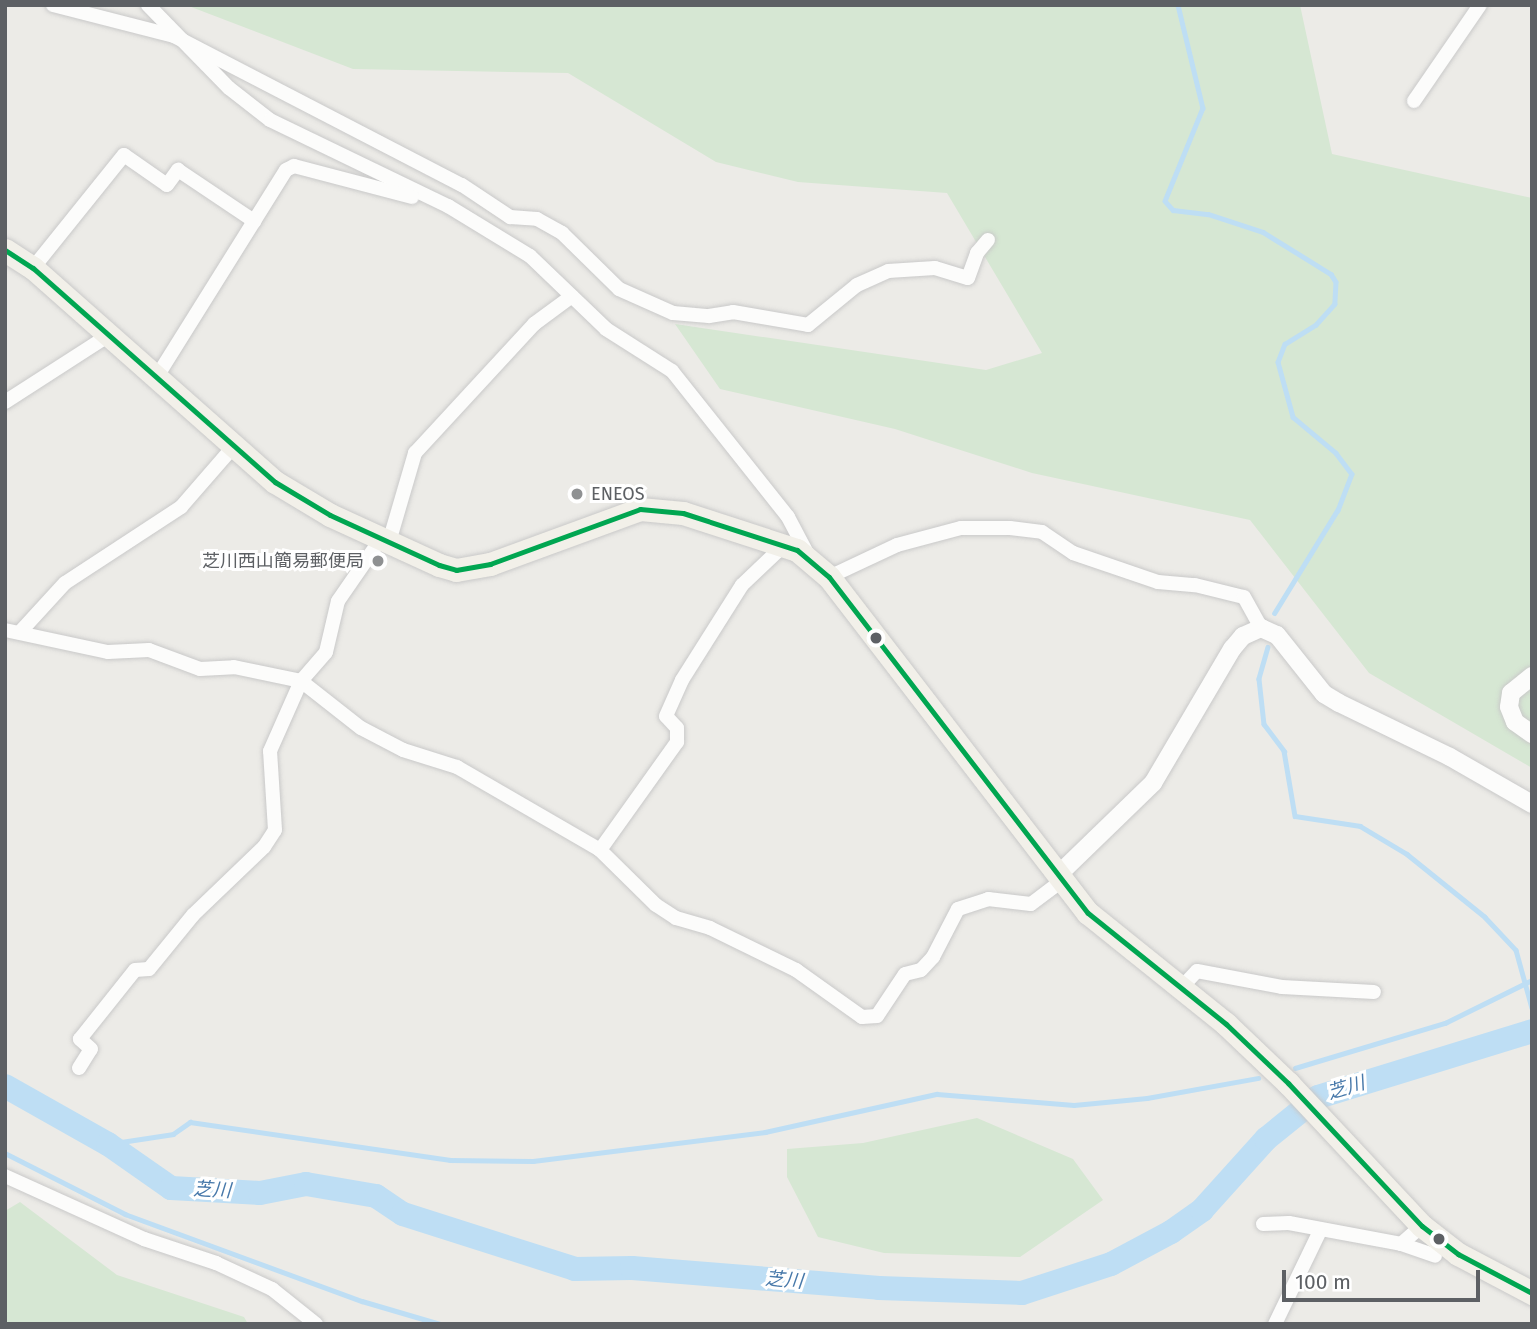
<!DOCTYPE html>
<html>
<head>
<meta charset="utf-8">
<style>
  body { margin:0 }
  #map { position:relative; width:1537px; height:1329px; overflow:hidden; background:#ecebe7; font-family:"Fira Sans","Noto Sans JP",sans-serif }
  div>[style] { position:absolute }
  .green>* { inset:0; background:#d6e7d3 }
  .stream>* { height:4.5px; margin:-2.25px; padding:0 2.25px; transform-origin:2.25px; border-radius:2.25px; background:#bedef4 }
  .river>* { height:24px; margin:-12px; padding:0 12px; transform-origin:12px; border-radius:12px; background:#bedef4 }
  .roads { filter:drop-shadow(0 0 2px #c9c9c9) drop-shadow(0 0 2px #c9c9c9) }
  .minor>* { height:14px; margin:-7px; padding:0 7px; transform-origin:7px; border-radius:7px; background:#fcfcfb }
  .tertiary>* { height:18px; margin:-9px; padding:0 9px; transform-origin:9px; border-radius:9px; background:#fcfcfb }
  .primary>* { height:23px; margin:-11.5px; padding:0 11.5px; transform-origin:11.5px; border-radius:11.5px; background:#f2f0e9 }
  .bus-1>* { height:5px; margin:-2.5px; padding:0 2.5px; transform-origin:2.5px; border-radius:2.5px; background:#00a651 }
  .dots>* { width:19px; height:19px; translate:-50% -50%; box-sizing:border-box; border:4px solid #fff; border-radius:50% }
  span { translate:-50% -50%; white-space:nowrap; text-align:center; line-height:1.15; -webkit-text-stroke:6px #fff; paint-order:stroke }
  .poi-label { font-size:18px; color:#5d6064 }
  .left { translate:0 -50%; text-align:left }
  .right { translate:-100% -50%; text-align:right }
  .water-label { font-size:19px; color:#4879aa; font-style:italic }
  .frame { position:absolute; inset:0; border:7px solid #5d6064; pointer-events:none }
  .scale { position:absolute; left:1282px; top:1270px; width:198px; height:32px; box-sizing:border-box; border:4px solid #5d6064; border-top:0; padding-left:9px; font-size:21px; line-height:24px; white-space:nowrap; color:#5d6064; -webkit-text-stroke:5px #fff; paint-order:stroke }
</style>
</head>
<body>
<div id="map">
  <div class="green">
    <div style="clip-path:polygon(186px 5px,1300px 5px,1332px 154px,1532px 198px,1532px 768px,1369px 673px,1250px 520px,1032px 473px,895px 429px,720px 389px,675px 324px,986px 370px,1042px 353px,947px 193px,798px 182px,716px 162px,568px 73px,353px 69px)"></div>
    <div style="clip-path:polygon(977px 1118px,1073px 1159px,1103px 1200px,1020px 1257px,884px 1253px,818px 1237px,787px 1177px,787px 1149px,863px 1143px)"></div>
    <div style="clip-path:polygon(20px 1202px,117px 1275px,244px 1317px,248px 1324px,5px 1324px,5px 1211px)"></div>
  </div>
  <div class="stream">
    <div style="left:1178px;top:5px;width:106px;rotate:76.4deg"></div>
    <div style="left:1203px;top:108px;width:100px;rotate:112.2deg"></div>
    <div style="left:1165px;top:201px;width:12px;rotate:48deg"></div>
    <div style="left:1173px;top:210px;width:35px;rotate:7deg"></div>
    <div style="left:1208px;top:214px;width:58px;rotate:18.1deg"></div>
    <div style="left:1263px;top:232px;width:80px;rotate:31.7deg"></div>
    <div style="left:1331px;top:274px;width:9px;rotate:58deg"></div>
    <div style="left:1336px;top:282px;width:22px;rotate:93deg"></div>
    <div style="left:1335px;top:304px;width:28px;rotate:132deg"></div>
    <div style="left:1316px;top:325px;width:36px;rotate:148deg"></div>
    <div style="left:1285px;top:344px;width:19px;rotate:111deg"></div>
    <div style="left:1278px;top:362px;width:57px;rotate:74.7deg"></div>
    <div style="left:1293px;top:417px;width:56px;rotate:39.9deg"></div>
    <div style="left:1336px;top:453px;width:26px;rotate:53deg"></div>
    <div style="left:1352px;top:474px;width:39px;rotate:111deg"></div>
    <div style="left:1338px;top:510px;width:121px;rotate:121.5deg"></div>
    <div style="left:1268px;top:647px;width:33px;rotate:106deg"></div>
    <div style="left:1259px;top:679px;width:45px;rotate:83.7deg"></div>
    <div style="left:1264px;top:724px;width:34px;rotate:53deg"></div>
    <div style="left:1284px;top:751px;width:66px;rotate:80.4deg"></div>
    <div style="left:1295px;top:816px;width:66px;rotate:8.7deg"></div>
    <div style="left:1360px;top:826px;width:55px;rotate:30.8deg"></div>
    <div style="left:1407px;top:854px;width:100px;rotate:38.9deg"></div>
    <div style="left:1485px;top:917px;width:45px;rotate:46.8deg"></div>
    <div style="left:1516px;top:950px;width:60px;rotate:74.6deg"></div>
    <div style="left:1295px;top:1068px;width:157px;rotate:-16.7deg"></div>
    <div style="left:1445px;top:1023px;width:97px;rotate:-26.3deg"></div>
    <div style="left:108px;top:1144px;width:66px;rotate:-8.7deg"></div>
    <div style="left:173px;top:1134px;width:21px;rotate:-35deg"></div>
    <div style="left:190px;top:1122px;width:263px;rotate:8.3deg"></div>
    <div style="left:450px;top:1160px;width:83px;rotate:0.7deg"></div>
    <div style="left:533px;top:1161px;width:234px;rotate:-7.1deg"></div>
    <div style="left:765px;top:1132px;width:176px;rotate:-12.5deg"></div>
    <div style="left:937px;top:1094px;width:137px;rotate:4.6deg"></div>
    <div style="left:1074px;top:1105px;width:73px;rotate:-5.5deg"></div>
    <div style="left:1147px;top:1098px;width:113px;rotate:-10.2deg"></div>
    <div style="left:5px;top:1153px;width:135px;rotate:26.9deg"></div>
    <div style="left:125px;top:1214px;width:252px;rotate:20.2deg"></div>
    <div style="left:362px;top:1301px;width:81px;rotate:16.4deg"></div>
  </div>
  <div class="river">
    <div style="left:5px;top:1086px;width:118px;rotate:29.4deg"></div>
    <div style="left:108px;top:1144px;width:77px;rotate:34.9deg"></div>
    <div style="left:171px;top:1188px;width:89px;rotate:3.2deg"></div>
    <div style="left:260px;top:1193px;width:47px;rotate:-11.1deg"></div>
    <div style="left:306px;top:1184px;width:71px;rotate:9.7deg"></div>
    <div style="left:376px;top:1196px;width:32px;rotate:34deg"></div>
    <div style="left:403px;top:1214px;width:181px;rotate:17.7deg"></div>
    <div style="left:575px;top:1269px;width:57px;rotate:-1deg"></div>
    <div style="left:632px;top:1268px;width:248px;rotate:4.6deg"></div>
    <div style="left:879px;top:1288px;width:143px;rotate:2deg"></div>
    <div style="left:1022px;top:1293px;width:94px;rotate:-18deg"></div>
    <div style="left:1111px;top:1264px;width:68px;rotate:-28.1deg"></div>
    <div style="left:1171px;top:1232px;width:38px;rotate:-35deg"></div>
    <div style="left:1202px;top:1210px;width:96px;rotate:-48deg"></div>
    <div style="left:1266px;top:1139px;width:67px;rotate:-38.9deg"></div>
    <div style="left:1318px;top:1097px;width:224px;rotate:-17.1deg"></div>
  </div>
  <div class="roads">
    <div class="minor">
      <div style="left:53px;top:5px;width:125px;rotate:14.4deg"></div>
      <div style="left:174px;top:36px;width:324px;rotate:27.4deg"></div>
      <div style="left:462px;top:185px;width:58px;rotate:33.7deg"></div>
      <div style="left:510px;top:217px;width:27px;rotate:4deg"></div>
      <div style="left:537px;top:219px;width:29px;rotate:29deg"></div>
      <div style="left:562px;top:233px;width:80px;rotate:44.5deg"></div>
      <div style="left:619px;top:289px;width:59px;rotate:24deg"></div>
      <div style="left:673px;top:313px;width:36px;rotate:5deg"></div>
      <div style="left:709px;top:316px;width:24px;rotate:-9deg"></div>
      <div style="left:733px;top:312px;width:76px;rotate:9.8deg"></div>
      <div style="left:808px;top:325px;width:63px;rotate:-39.2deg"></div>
      <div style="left:857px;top:285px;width:34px;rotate:-24deg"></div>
      <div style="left:888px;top:271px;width:47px;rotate:-3.7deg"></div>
      <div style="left:935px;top:268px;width:34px;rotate:17deg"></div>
      <div style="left:968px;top:278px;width:27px;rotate:-70deg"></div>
      <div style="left:977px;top:253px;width:17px;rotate:-50deg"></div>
      <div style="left:148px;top:5px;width:116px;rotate:45.7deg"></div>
      <div style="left:229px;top:88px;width:52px;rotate:38deg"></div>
      <div style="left:270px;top:120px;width:198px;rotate:25.8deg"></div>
      <div style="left:448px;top:206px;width:96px;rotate:31.4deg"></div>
      <div style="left:530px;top:256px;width:105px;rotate:43.8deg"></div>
      <div style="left:606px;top:329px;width:78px;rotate:32.5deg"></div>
      <div style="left:672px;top:371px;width:186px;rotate:51.5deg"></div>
      <div style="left:788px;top:517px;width:43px;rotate:62.2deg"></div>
      <div style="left:1414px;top:101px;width:116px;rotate:-55.5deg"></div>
      <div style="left:33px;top:268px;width:145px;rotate:-51.2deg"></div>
      <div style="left:124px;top:155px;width:52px;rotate:34.9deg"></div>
      <div style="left:167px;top:185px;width:19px;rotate:-54deg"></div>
      <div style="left:178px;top:170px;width:92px;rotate:33.9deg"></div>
      <div style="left:156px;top:378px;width:245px;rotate:-58deg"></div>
      <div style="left:286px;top:170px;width:9px;rotate:-27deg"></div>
      <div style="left:294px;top:166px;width:122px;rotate:14.7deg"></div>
      <div style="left:5px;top:402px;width:124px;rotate:-32.8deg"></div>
      <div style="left:389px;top:542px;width:93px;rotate:-73.7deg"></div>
      <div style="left:415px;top:453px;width:176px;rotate:-47.3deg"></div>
      <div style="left:534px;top:324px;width:47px;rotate:-36.4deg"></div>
      <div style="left:829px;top:577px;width:75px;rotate:-25.2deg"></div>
      <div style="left:897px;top:545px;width:66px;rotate:-14.9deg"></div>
      <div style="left:961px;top:528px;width:49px"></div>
      <div style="left:1010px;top:528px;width:32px;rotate:7deg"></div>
      <div style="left:1042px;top:532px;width:37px;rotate:34deg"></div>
      <div style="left:1073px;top:553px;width:90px;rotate:18.8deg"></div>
      <div style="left:1158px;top:582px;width:37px;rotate:5deg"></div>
      <div style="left:1195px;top:585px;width:50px;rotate:13.8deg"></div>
      <div style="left:1244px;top:597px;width:35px;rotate:61deg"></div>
      <div style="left:5px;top:630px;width:105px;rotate:12.1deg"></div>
      <div style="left:108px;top:652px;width:41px;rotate:-2.8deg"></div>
      <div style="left:149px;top:650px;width:54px;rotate:20.4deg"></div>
      <div style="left:200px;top:669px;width:34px;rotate:-3deg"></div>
      <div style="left:234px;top:667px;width:68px;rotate:11.8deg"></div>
      <div style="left:301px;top:681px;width:76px;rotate:38.1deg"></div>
      <div style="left:361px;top:728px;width:47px;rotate:27.6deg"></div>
      <div style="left:403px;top:750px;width:57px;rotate:17.5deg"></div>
      <div style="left:457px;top:767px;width:165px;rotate:30.1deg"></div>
      <div style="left:600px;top:850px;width:78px;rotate:44.5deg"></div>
      <div style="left:656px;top:905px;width:24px;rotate:33deg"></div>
      <div style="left:676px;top:918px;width:35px;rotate:16deg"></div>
      <div style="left:710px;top:928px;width:96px;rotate:26deg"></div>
      <div style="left:796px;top:970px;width:81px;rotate:35.5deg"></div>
      <div style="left:862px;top:1017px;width:15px;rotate:-4deg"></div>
      <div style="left:877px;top:1016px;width:50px;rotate:-56.3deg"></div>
      <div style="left:905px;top:974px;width:16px;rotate:-14deg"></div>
      <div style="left:921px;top:970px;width:18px;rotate:-47deg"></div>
      <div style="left:933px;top:957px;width:54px;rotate:-62.5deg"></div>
      <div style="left:958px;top:909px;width:32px;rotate:-18deg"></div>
      <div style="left:988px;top:899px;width:43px;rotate:6.6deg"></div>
      <div style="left:1031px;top:904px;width:38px;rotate:-37deg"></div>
      <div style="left:21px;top:631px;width:65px;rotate:-47.5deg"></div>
      <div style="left:65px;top:583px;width:139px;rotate:-33.2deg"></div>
      <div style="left:181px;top:507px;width:81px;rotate:-49deg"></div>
      <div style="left:600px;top:850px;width:133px;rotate:-54.5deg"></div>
      <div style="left:677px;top:742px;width:14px;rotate:-90deg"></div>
      <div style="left:677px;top:728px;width:16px;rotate:-133deg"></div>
      <div style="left:666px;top:716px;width:39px;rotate:-66deg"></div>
      <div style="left:682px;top:680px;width:112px;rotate:-57.7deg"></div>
      <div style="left:742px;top:585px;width:59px;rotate:-43.6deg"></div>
      <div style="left:1181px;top:988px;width:23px;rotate:-47deg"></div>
      <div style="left:1197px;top:971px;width:86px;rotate:10.7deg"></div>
      <div style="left:1282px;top:987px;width:92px;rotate:3.1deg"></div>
      <div style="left:79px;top:1068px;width:22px;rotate:-58deg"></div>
      <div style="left:91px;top:1049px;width:15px;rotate:-138deg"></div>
      <div style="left:80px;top:1039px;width:88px;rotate:-51.4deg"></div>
      <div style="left:135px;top:970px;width:14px;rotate:-4deg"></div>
      <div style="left:149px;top:969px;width:70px;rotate:-50.8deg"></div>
      <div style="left:193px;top:915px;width:98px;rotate:-43.8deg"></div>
      <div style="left:264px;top:847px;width:20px;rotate:-57deg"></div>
      <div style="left:275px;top:830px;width:79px;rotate:-93.6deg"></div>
      <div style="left:270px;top:751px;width:77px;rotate:-66.1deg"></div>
      <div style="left:301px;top:681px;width:38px;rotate:-49deg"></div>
      <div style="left:326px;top:652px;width:52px;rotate:-76.8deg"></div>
      <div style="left:338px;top:601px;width:75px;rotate:-55.3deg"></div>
      <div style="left:5px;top:1176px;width:153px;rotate:24.4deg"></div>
      <div style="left:144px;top:1239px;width:76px;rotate:18.4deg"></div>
      <div style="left:216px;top:1263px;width:62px;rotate:24.9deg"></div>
      <div style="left:272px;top:1289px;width:56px;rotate:38.5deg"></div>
      <div style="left:1263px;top:1224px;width:26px;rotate:-2deg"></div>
      <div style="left:1289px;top:1223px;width:114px;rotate:10.6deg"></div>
      <div style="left:1401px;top:1244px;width:28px;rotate:-41deg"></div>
      <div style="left:1401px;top:1244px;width:36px;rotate:19deg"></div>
      <div style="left:1275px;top:1324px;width:103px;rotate:-64.2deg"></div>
    </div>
    <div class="tertiary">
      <div style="left:1532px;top:676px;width:27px;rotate:141deg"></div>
      <div style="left:1511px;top:693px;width:14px;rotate:98deg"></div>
      <div style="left:1509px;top:707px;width:16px;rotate:68deg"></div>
      <div style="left:1515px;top:722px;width:21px;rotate:35deg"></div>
      <div style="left:1057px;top:876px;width:134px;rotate:-44.1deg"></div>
      <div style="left:1153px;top:783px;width:156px;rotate:-59.5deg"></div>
      <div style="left:1232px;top:649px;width:17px;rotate:-50deg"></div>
      <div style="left:1243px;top:636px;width:20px;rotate:-24deg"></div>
      <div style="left:1261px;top:628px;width:17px;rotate:24deg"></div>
      <div style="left:1277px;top:635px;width:75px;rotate:51.5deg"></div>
      <div style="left:1324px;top:694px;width:17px;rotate:31deg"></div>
      <div style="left:1339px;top:703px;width:123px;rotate:25.9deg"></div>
      <div style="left:1450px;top:757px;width:95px;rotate:29.8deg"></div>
    </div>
    <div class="primary">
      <div style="left:5px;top:250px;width:33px;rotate:33deg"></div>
      <div style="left:33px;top:268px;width:323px;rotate:41.5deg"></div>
      <div style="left:275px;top:482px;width:64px;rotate:31deg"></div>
      <div style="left:330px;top:515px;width:120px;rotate:24.6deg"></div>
      <div style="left:439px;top:565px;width:18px;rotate:16deg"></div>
      <div style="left:456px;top:570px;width:35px;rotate:-10deg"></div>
      <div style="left:490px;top:564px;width:160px;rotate:-20.1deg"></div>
      <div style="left:640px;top:509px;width:43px;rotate:5.3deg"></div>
      <div style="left:683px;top:513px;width:120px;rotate:18deg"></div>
      <div style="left:797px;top:550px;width:42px;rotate:40.2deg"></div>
      <div style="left:829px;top:577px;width:424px;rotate:52.4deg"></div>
      <div style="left:1088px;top:913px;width:177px;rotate:38.8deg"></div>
      <div style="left:1226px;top:1024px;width:86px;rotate:43.6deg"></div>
      <div style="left:1288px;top:1083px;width:196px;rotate:46.9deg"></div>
      <div style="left:1422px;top:1226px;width:46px;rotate:37.9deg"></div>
      <div style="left:1458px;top:1254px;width:84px;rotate:27.8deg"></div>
    </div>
  </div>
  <div class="bus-1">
    <div style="left:5px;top:250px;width:33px;rotate:33deg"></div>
    <div style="left:33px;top:268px;width:323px;rotate:41.5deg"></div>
    <div style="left:275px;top:482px;width:64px;rotate:31deg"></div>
    <div style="left:330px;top:515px;width:120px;rotate:24.6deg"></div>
    <div style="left:439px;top:565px;width:18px;rotate:16deg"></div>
    <div style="left:456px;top:570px;width:35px;rotate:-10deg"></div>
    <div style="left:490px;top:564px;width:160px;rotate:-20.1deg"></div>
    <div style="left:640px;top:509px;width:43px;rotate:5.3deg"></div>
    <div style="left:683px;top:513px;width:120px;rotate:18deg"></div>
    <div style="left:797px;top:550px;width:42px;rotate:40.2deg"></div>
    <div style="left:829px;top:577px;width:424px;rotate:52.4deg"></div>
    <div style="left:1088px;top:913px;width:177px;rotate:38.8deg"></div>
    <div style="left:1226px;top:1024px;width:86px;rotate:43.6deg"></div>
    <div style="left:1288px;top:1083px;width:196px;rotate:46.9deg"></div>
    <div style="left:1422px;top:1226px;width:46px;rotate:37.9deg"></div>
    <div style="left:1458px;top:1254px;width:84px;rotate:27.8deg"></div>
  </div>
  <div class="dots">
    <div style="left:577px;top:494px;background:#8f9192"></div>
    <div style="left:378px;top:561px;background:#8f9192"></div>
    <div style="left:876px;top:638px;background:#5d6064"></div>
    <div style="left:1439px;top:1239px;background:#5d6064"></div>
  </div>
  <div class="poi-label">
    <span class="left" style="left:591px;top:494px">ENEOS</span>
    <span class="right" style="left:364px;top:561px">芝川西山簡易郵便局</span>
  </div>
  <div class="water-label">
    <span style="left:1346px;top:1088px;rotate:-17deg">芝川</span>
    <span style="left:212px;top:1190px;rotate:3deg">芝川</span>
    <span style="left:784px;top:1280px;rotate:5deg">芝川</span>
  </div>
  <div class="frame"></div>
  <div class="scale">100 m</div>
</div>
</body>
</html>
